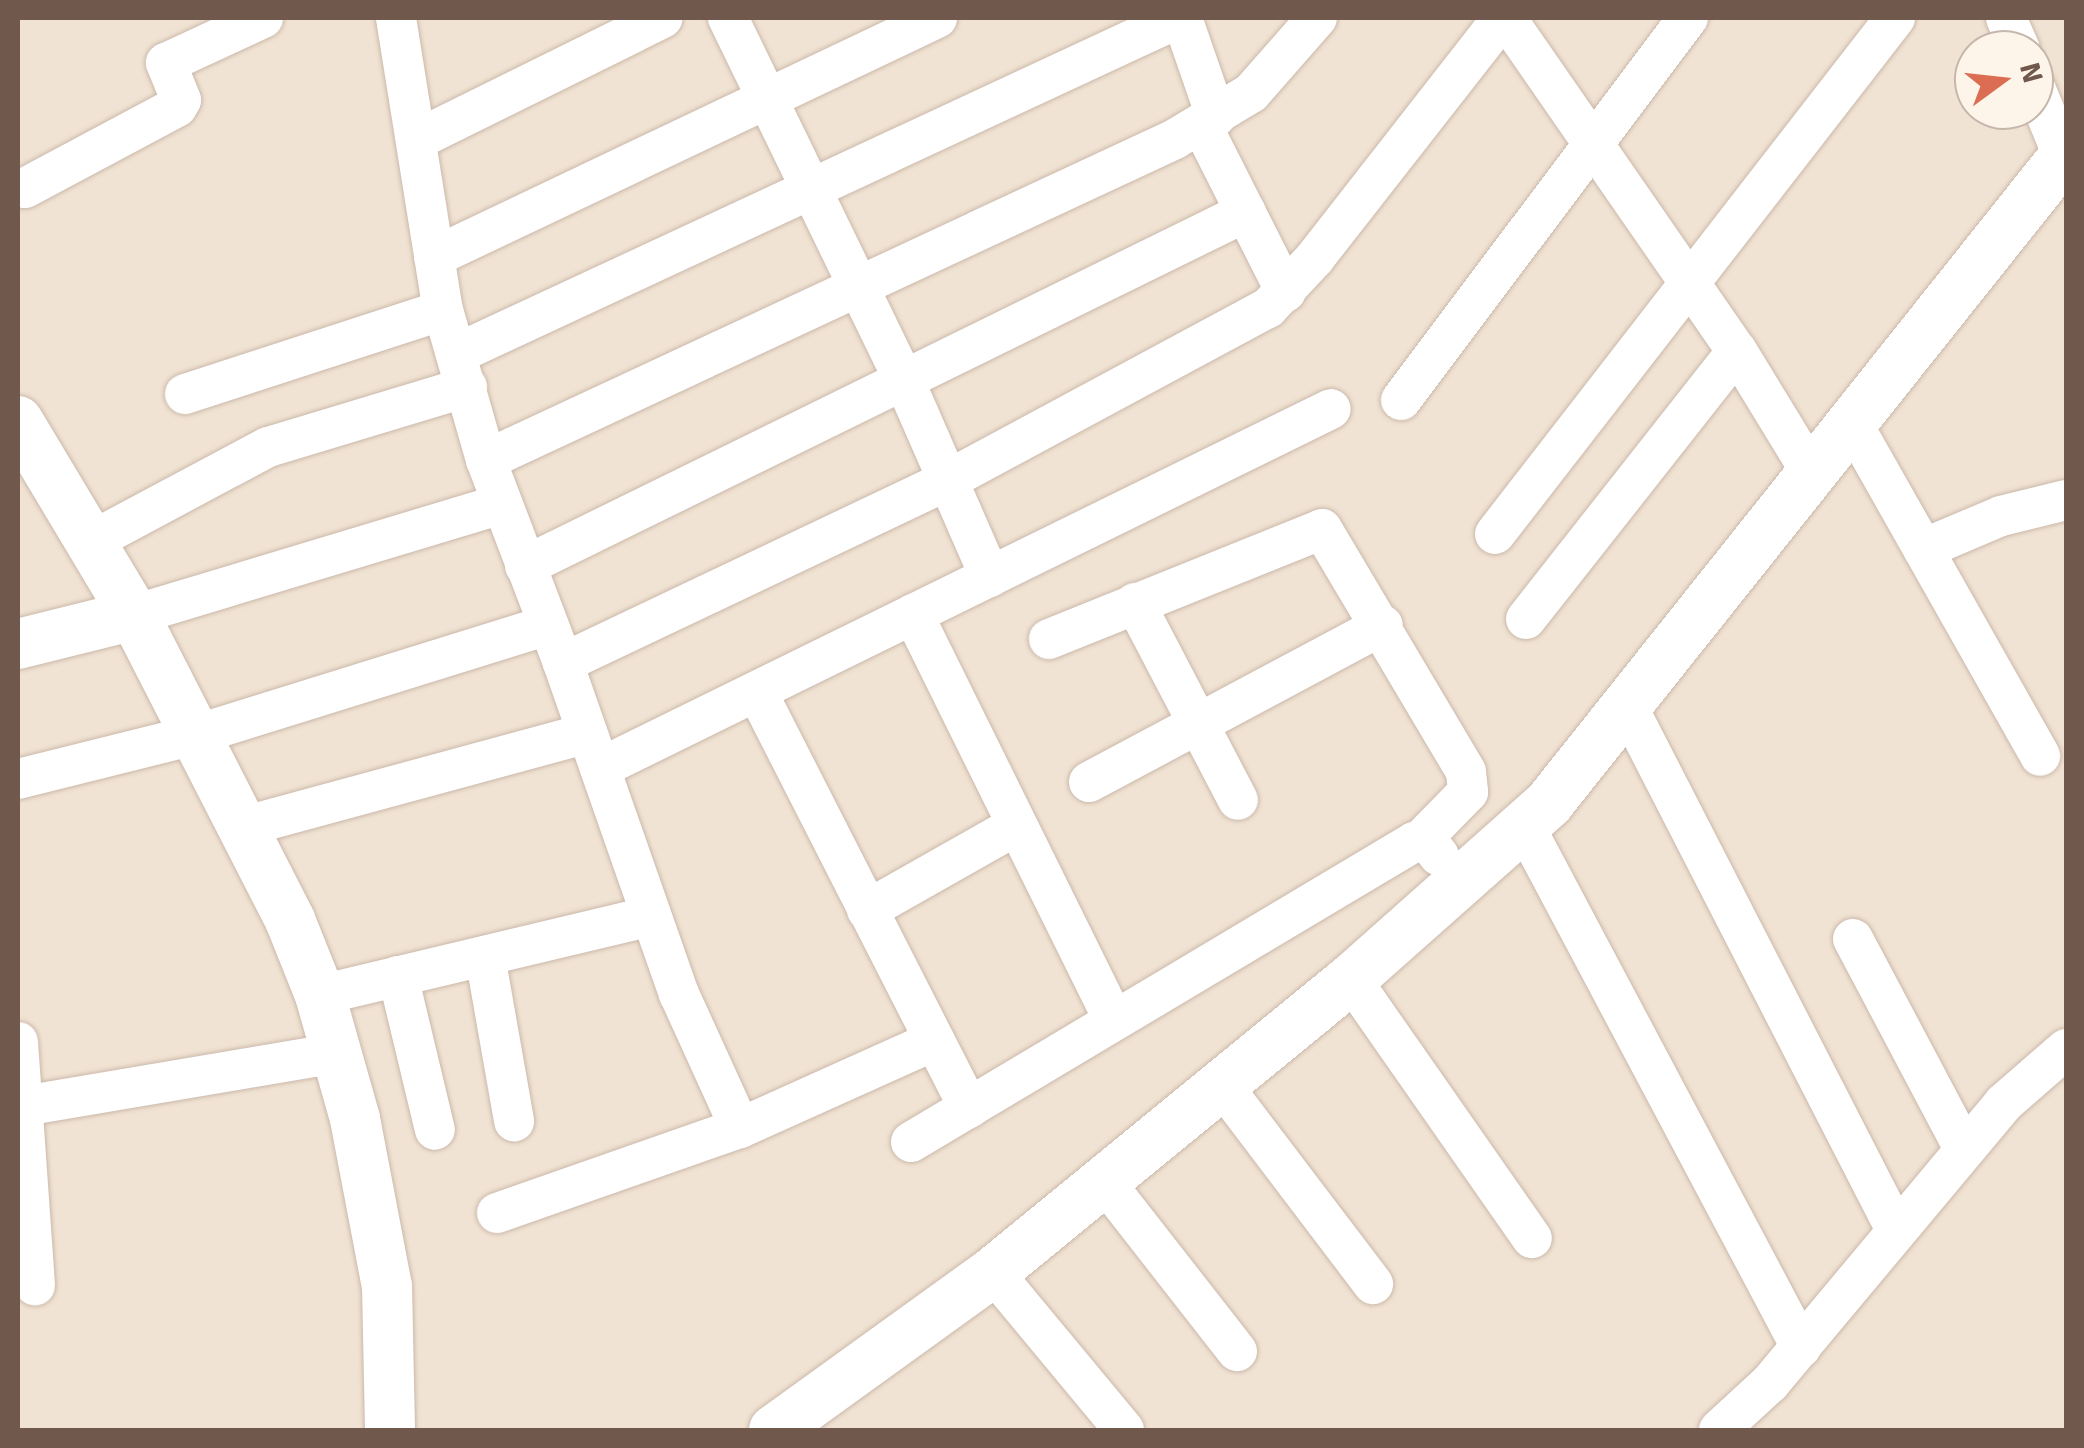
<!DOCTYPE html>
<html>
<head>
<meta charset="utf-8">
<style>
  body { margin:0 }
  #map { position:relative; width:2084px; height:1448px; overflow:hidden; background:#faf1e4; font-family:Signika,sans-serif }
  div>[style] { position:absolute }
  .residential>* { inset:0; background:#f1e3d3 }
  .roads { filter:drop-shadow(0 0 2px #cbb9ab) drop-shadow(0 0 2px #cbb9ab) }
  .minor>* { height:40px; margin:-20px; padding:0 20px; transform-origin:20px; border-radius:20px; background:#fff }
  .tertiary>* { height:50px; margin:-25px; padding:0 25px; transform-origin:25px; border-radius:25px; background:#fff }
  span { translate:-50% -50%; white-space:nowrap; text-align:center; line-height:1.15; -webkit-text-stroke:8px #fef5ea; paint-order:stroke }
  .frame { position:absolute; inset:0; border:20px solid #71584c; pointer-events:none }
  .north { position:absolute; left:1954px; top:30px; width:100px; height:100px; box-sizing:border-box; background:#fef5ea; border:2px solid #c6b6ab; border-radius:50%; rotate:75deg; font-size:28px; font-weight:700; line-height:40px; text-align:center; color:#71584c }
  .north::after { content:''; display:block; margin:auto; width:35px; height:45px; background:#db6e52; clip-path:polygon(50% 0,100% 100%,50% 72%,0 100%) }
</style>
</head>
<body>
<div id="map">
  <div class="residential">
    <div style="clip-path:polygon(evenodd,18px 18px,2066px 18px,2066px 1430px,18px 1430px,18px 18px,1974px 50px,2034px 50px,2034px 110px,1974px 110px,1974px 50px)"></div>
  </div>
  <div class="roads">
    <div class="minor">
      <div style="left:396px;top:18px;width:296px;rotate:80.9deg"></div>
      <div style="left:443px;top:310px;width:156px;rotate:74deg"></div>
      <div style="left:486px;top:460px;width:217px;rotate:69.2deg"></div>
      <div style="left:563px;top:663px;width:429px;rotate:-25.4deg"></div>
      <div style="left:950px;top:479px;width:361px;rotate:-28.3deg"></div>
      <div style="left:1268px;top:308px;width:67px;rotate:-46.8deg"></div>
      <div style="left:1314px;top:259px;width:306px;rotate:-52deg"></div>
      <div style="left:728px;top:18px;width:403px;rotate:64.1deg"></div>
      <div style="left:904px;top:380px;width:215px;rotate:66.4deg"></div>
      <div style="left:1182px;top:18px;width:104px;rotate:70.9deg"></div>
      <div style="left:1506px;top:18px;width:405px;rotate:55.3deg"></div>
      <div style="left:1737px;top:351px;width:148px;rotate:58.6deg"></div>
      <div style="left:2006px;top:18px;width:35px;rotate:66deg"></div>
      <div style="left:2034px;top:85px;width:79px;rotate:67.7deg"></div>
      <div style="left:1201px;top:124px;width:188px;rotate:63.2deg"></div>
      <div style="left:416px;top:140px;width:275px;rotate:-26.3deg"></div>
      <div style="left:25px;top:188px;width:172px;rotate:-28.1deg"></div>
      <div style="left:177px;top:107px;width:8px;rotate:-60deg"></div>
      <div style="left:181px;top:100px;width:40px;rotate:-112deg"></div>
      <div style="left:166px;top:63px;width:107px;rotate:-24.9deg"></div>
      <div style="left:434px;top:257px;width:557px;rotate:-25.41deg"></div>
      <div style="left:456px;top:354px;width:797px;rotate:-24.93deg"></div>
      <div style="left:185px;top:394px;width:271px;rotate:-18deg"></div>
      <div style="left:1401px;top:400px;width:478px;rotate:-53.1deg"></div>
      <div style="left:1853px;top:425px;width:380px;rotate:60.5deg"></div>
      <div style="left:486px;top:460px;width:760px;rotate:-24.98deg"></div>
      <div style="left:1175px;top:139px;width:89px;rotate:-31.2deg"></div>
      <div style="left:1251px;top:93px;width:100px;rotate:-48.7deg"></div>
      <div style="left:1495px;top:534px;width:653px;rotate:-52.22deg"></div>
      <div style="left:90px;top:542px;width:202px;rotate:-28.1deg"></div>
      <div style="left:268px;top:447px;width:208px;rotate:-16.8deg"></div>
      <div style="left:1923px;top:549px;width:85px;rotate:-22.9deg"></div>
      <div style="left:2001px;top:516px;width:67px;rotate:-13.8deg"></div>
      <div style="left:525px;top:566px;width:803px;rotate:-26.15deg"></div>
      <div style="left:1135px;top:603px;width:222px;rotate:62.4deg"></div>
      <div style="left:913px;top:614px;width:452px;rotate:63.7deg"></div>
      <div style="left:134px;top:615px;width:384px;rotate:-16.8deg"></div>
      <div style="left:1526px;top:619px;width:341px;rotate:-51.8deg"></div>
      <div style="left:1049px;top:639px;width:294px;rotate:-21.9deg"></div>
      <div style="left:1322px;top:529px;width:282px;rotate:59.3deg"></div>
      <div style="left:1466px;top:772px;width:20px;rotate:84deg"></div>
      <div style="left:1468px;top:792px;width:66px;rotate:134.4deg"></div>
      <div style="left:563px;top:663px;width:351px;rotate:70.7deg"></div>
      <div style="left:679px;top:994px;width:147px;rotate:65.5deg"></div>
      <div style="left:757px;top:692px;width:467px;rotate:63deg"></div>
      <div style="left:1627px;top:706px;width:587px;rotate:62.82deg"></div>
      <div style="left:600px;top:768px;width:814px;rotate:-26.16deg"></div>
      <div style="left:18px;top:779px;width:182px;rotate:-14deg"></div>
      <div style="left:195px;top:735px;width:370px;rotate:-17.3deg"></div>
      <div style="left:1089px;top:782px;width:333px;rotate:-28.1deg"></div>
      <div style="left:242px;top:827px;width:358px;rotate:-15.2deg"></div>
      <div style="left:1525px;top:827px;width:589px;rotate:62.04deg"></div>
      <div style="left:867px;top:910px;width:169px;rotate:-29.5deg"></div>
      <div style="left:1853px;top:939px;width:238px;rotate:62.1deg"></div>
      <div style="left:485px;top:956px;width:168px;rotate:80deg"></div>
      <div style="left:398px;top:976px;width:158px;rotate:76.5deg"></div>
      <div style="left:1351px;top:979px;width:316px;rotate:55.1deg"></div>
      <div style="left:320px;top:995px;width:340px;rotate:-13.4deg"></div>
      <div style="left:18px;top:1042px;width:244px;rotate:86deg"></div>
      <div style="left:1222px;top:1085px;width:250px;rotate:52.8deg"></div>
      <div style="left:18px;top:1107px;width:323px;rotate:-9.6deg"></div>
      <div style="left:911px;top:1142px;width:586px;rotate:-30.81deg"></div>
      <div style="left:1414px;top:842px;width:15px;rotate:4deg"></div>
      <div style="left:1429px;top:843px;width:16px;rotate:52deg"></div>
      <div style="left:1104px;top:1181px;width:216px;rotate:52deg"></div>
      <div style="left:497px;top:1213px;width:257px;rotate:-19.3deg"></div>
      <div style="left:740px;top:1128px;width:213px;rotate:-24.2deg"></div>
      <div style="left:993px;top:1272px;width:205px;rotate:50.3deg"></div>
      <div style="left:1719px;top:1430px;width:69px;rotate:-42.7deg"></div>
      <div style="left:1770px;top:1383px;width:365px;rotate:-50.1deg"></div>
      <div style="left:2004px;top:1103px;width:82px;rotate:-41.1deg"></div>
    </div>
    <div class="tertiary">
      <div style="left:18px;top:421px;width:226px;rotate:59.1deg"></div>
      <div style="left:134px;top:615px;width:343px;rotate:62.9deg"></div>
      <div style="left:290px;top:920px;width:81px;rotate:68.2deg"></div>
      <div style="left:320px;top:995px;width:129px;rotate:74.2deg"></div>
      <div style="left:355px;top:1119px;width:170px;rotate:79.2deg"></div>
      <div style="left:387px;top:1286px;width:144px;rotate:88.8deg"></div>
      <div style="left:18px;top:644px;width:120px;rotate:-14deg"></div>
      <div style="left:774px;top:1430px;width:270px;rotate:-35.8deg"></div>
      <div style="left:993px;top:1272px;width:463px;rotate:-39.3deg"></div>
      <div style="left:1351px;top:979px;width:265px;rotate:-41.6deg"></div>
      <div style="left:1549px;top:803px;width:830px;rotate:-51.46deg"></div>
    </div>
  </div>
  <div class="frame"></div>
  <div class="north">N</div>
</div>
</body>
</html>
